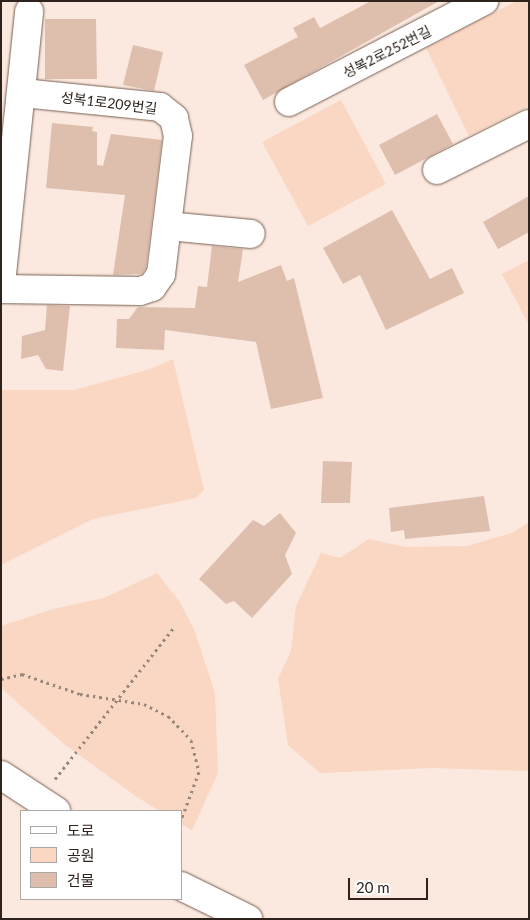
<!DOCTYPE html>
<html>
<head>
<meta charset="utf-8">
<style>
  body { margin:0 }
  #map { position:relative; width:530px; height:920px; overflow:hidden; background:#fbe8de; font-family:Lato,"Noto Sans KR",sans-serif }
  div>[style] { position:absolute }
  .green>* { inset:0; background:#fad7c2 }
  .building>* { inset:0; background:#debfae }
  .path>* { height:3px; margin-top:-1.5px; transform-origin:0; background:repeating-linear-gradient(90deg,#96877e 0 2.5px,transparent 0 6.5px) }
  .roads { filter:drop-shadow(0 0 1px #785e4f) drop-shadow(0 0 1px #785e4f) }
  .minor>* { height:28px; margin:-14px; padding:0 14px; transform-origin:14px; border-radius:14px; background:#fff }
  span { translate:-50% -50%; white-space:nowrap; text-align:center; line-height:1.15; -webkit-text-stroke:4px #fff; paint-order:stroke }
  .street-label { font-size:14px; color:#2f241d }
  .frame { position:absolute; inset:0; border:2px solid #2f241d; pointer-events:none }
  .legend { position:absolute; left:20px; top:810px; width:162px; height:90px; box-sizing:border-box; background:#fff; border:1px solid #aca7a5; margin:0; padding:6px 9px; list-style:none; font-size:15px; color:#2f241d }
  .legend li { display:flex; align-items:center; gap:10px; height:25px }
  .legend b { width:25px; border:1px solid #aca7a5 }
  .scale { position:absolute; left:348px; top:878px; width:80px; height:22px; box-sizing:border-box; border:2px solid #2f241d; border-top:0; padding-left:6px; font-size:15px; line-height:18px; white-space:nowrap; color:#2f241d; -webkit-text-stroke:4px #fff; paint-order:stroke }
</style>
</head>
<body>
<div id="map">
  <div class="green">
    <div style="clip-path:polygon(517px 1px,529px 1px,529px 106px,469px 136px,426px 48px)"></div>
    <div style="clip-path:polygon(341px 100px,386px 184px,308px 226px,262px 142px)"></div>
    <div style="clip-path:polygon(529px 260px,529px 325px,502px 274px)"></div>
    <div style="clip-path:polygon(173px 359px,204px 490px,196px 498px,93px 519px,1px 565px,1px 390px,74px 390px,150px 369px)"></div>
    <div style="clip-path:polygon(529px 522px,529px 771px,432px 768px,320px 773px,288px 745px,278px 679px,291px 651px,296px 606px,321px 553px,340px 558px,369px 539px,405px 547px,467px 546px,512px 533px)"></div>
    <div style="clip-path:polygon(157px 573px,179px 601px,194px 629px,215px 693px,218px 773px,192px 830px,181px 824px,181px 811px,160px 811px,137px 797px,64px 744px,1px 688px,1px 626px,53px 609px,104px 598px)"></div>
  </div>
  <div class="building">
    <div style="clip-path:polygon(371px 1px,439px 1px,263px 100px,244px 65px,298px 37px,293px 28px,314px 17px,320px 28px)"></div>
    <div style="clip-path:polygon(45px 19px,96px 19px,97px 79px,45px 79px)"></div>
    <div style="clip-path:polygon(133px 45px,163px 52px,154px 91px,123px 85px)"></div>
    <div style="clip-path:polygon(437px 114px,453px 144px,395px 175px,379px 145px)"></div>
    <div style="clip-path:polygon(52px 123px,93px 127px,92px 131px,97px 132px,97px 165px,103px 166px,111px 134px,162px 140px,146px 268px,142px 274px,113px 275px,125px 195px,46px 188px)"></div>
    <div style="clip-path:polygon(529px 196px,529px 232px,498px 249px,483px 222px)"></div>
    <div style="clip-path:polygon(392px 210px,430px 279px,452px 268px,464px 293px,386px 330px,360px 275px,343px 284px,323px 248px)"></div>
    <div style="clip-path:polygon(212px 246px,243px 249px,238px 282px,281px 265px,287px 281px,294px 278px,323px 398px,271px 409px,256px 342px,165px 330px,164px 350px,116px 348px,117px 319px,129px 319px,138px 307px,195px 308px,198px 286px,207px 287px)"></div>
    <div style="clip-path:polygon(47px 305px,70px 306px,63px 371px,46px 369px,38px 355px,21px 359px,22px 336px,45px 330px)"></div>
    <div style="clip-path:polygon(323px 461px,352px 462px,350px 503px,321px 503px)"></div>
    <div style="clip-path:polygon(484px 496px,490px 531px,405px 539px,404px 530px,391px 532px,389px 508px)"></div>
    <div style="clip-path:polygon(280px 513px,296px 533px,285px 555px,292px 574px,252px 618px,234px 601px,226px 604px,199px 579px,253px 520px,264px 526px)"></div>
  </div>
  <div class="path">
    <div style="left:1px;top:679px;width:22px;rotate:-13deg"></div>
    <div style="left:22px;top:674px;width:61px;rotate:19deg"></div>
    <div style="left:80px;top:694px;width:65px;rotate:8.9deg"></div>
    <div style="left:144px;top:704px;width:27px;rotate:27deg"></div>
    <div style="left:168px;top:716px;width:33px;rotate:46deg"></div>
    <div style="left:191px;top:740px;width:33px;rotate:76deg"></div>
    <div style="left:199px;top:772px;width:51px;rotate:110.6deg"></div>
    <div style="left:55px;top:779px;width:194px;rotate:-51.9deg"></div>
  </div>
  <div class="roads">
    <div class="minor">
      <div style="left:289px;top:102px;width:220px;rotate:-27.4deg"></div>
      <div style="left:437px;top:170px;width:103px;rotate:-26.6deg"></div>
      <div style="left:167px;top:226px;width:84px;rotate:5.4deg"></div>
      <div style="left:1px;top:284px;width:274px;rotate:-84.1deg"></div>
      <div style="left:1px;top:289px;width:139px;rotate:0.8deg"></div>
      <div style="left:140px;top:291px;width:13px;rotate:-18deg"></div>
      <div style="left:152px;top:287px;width:16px;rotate:-55deg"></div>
      <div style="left:161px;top:274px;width:139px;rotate:-83deg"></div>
      <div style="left:178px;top:136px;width:18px;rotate:-103deg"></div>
      <div style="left:174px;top:118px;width:18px;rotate:-142deg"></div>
      <div style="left:160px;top:107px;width:139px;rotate:-174.2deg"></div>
      <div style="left:1px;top:775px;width:66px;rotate:33.2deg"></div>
      <div style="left:181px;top:886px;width:75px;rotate:26.2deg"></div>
    </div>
  </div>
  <div class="street-label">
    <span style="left:387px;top:52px;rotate:-27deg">성복2로252번길</span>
    <span style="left:109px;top:103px;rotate:7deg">성복1로209번길</span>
  </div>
  <div class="frame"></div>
  <ul class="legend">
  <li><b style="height:6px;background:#fff"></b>도로</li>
  <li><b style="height:14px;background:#fad7c2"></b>공원</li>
  <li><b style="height:14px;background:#debfae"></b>건물</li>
  </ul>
  <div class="scale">20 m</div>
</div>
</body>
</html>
